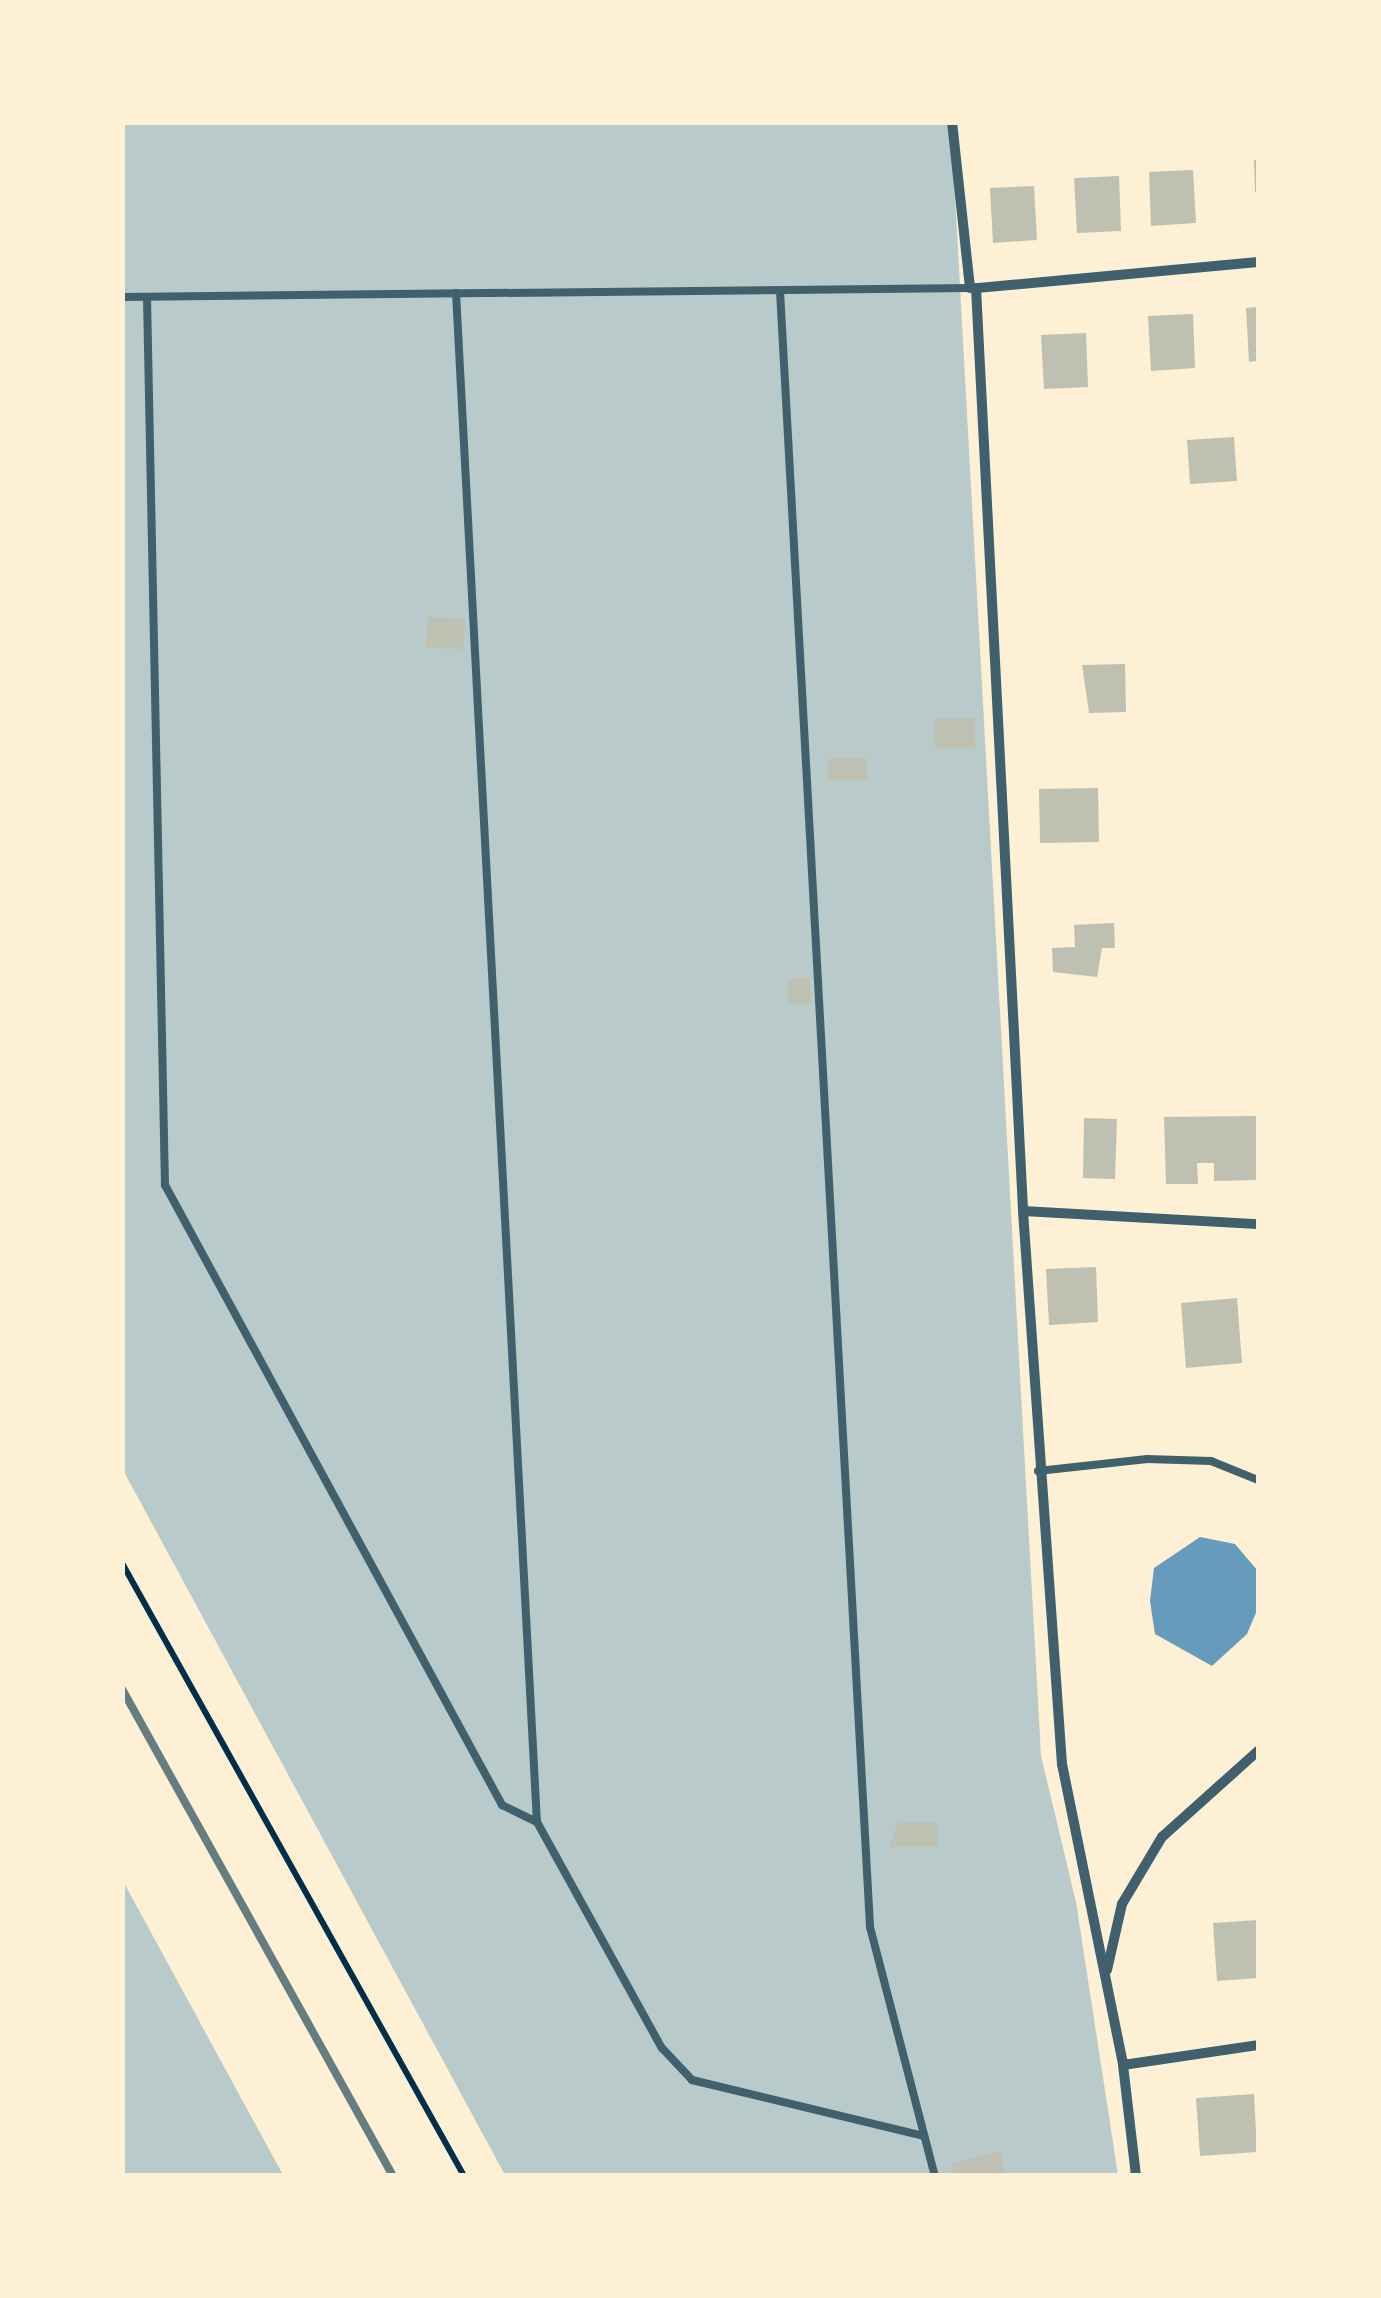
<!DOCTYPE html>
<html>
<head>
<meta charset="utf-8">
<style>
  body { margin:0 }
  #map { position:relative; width:1381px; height:2298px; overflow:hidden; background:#fdf0d5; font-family:Commissioner,sans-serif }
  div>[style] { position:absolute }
  .green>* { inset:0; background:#b9caca }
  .water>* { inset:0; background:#669bbc }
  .building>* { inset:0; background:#bec0b2 }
  .path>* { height:6px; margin:-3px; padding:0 3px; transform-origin:3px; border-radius:3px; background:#003049 }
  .service>* { height:8px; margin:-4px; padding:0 4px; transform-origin:4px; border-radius:4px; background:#3f606c }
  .minor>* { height:10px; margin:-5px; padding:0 5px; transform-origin:5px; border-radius:5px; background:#3f606c }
  .rail>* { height:8px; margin:-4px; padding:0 4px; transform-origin:4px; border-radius:4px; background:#657d81 }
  span { translate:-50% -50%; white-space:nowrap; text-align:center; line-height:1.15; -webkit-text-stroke:8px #fdf0d5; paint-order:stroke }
  .frame { position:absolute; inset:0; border:125px solid #fdf0d5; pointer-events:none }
</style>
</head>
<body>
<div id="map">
  <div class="green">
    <div style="clip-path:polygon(122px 123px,951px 123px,1041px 1756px,1076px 1902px,1118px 2175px,505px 2175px,123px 1470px)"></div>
    <div style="clip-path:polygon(123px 1881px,283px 2175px,123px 2175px)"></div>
  </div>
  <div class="water">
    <div style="clip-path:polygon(1200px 1537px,1235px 1544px,1257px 1570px,1258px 1608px,1247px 1634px,1212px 1666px,1155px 1634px,1150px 1601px,1154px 1568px)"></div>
  </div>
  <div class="building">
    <div style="clip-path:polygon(1254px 160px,1258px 160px,1258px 192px,1255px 192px)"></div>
    <div style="clip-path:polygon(1193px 170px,1196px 223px,1151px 226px,1149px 172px)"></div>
    <div style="clip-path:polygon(1119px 176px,1121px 231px,1077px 233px,1074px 178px)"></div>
    <div style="clip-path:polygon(1034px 186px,1037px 240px,993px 243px,990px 188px)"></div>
    <div style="clip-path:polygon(1258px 307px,1258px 361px,1249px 362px,1246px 308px)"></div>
    <div style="clip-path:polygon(1193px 314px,1195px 368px,1151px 371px,1148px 316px)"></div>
    <div style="clip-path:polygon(1086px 333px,1088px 387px,1044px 389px,1041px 335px)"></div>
    <div style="clip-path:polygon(1234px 437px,1237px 481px,1190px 484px,1187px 440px)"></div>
    <div style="clip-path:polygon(428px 617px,465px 619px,463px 649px,426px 648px)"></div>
    <div style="clip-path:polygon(1125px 664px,1126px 712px,1089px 713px,1082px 665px)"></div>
    <div style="clip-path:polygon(975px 718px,975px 748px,935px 749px,935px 719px)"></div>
    <div style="clip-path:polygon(867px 758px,867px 780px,828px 780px,828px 759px)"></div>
    <div style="clip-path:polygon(1098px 788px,1099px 842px,1040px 843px,1039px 789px)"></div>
    <div style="clip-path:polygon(1114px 923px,1115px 948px,1102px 948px,1097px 977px,1053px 972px,1052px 948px,1075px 947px,1074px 925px)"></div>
    <div style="clip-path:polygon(810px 978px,811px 1004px,789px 1005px,788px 979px)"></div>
    <div style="clip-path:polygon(1256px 1116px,1257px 1180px,1214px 1181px,1214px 1163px,1197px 1163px,1198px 1184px,1166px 1184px,1164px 1117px)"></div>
    <div style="clip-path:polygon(1084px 1118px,1117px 1119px,1115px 1179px,1083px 1178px)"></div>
    <div style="clip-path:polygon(1096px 1267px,1098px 1322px,1049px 1325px,1046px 1269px)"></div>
    <div style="clip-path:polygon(1237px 1298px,1242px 1363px,1186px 1368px,1181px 1303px)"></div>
    <div style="clip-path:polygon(937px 1822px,937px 1847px,890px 1847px,897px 1823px)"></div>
    <div style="clip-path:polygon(1258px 1920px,1258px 1978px,1217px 1981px,1213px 1923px)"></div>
    <div style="clip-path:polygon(1254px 2094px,1257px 2152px,1200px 2156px,1196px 2098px)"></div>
    <div style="clip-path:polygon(1000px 2151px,1006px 2176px,954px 2176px,951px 2164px)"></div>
  </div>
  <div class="path">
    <div style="left:122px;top:1563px;width:702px;rotate:60.84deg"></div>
  </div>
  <div class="service">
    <div style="left:780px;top:291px;width:1638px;rotate:86.85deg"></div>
    <div style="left:870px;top:1927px;width:257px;rotate:75.4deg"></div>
    <div style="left:456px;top:293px;width:1531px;rotate:86.97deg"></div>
    <div style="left:537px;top:1822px;width:258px;rotate:61.1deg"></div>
    <div style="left:662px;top:2048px;width:44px;rotate:46.8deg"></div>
    <div style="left:692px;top:2080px;width:238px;rotate:13.6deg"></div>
    <div style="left:122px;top:297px;width:849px;rotate:-0.61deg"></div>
    <div style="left:147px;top:297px;width:888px;rotate:88.84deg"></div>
    <div style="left:165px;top:1185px;width:706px;rotate:61.47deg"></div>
    <div style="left:502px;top:1805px;width:39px;rotate:26deg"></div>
    <div style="left:1038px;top:1471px;width:110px;rotate:-6.3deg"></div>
    <div style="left:1147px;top:1459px;width:64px;rotate:1.8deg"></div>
    <div style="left:1211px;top:1461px;width:51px;rotate:22deg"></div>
  </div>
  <div class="minor">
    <div style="left:952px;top:122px;width:167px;rotate:83.8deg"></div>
    <div style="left:1258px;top:262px;width:283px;rotate:174.7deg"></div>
    <div style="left:976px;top:288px;width:924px;rotate:87.08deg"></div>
    <div style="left:1023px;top:1211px;width:235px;rotate:3.2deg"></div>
    <div style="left:1023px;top:1211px;width:554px;rotate:85.97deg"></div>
    <div style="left:1062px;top:1764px;width:307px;rotate:78.5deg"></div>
    <div style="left:1123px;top:2065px;width:112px;rotate:83.3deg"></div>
    <div style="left:1107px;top:1970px;width:68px;rotate:-77.2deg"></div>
    <div style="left:1122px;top:1904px;width:78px;rotate:-59.2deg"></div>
    <div style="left:1162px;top:1837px;width:129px;rotate:-41.9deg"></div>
    <div style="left:1123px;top:2065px;width:136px;rotate:-8.4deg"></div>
  </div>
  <div class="rail">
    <div style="left:122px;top:1689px;width:557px;rotate:60.91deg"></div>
  </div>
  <div class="frame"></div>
</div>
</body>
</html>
